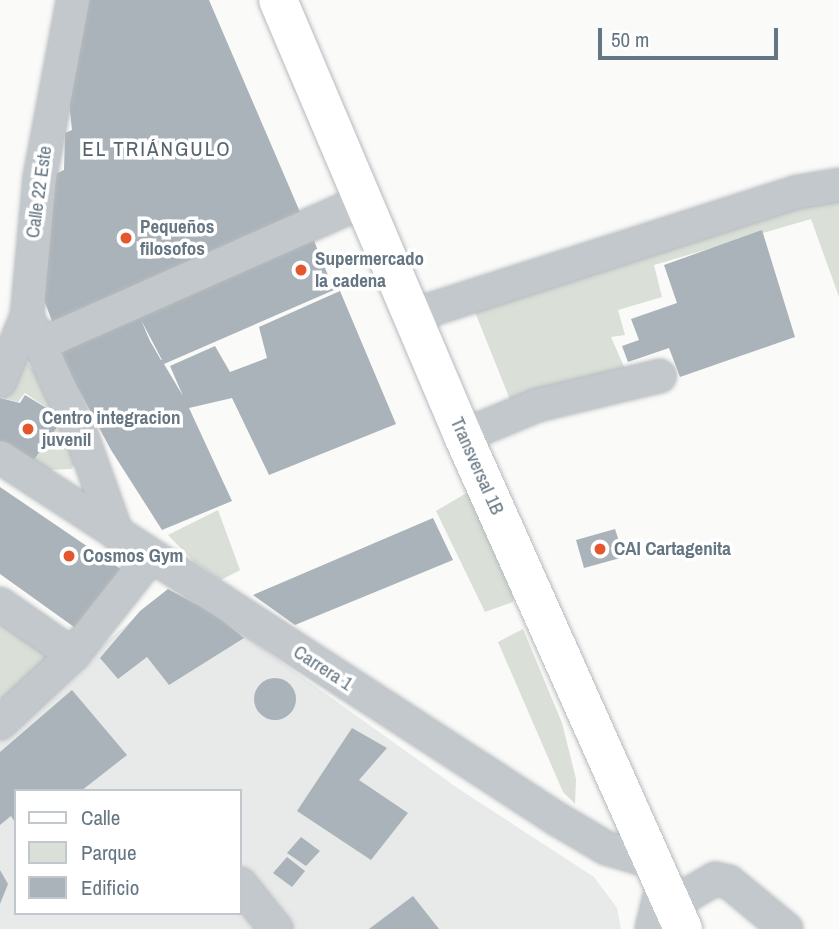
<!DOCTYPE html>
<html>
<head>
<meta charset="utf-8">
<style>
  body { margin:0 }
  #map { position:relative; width:839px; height:929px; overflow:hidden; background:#fafaf8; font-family:"Archivo Narrow",sans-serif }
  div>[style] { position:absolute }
  .built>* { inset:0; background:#e8e9e9 }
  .green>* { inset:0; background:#dadfd7 }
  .building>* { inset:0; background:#aab3b9 }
  .round { border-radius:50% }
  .roads { filter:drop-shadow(0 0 2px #b5babe) drop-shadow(0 0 2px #b5babe) }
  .minor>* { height:32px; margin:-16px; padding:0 16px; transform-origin:16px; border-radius:16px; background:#c3c8cc }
  .major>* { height:38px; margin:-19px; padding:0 19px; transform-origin:19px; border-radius:19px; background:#fff }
  .dots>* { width:19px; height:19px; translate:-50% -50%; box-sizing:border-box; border:4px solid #fff; border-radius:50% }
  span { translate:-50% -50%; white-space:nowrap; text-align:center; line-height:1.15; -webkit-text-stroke:7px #fff; paint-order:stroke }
  .street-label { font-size:19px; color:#657683 }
  .poi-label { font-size:19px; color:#657683; font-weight:700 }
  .left { translate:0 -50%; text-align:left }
  .neighbourhood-label { font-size:21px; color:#57646e; letter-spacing:2px }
  .legend { position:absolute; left:14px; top:789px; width:228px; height:126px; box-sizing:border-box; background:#fff; border:2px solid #c1c8cd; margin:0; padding:9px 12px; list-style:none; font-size:21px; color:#657683 }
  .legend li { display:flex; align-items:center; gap:14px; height:35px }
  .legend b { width:35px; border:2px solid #c1c8cd }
  .scale { position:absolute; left:598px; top:28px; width:180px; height:32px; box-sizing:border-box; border:4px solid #657683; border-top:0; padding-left:9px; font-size:21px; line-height:24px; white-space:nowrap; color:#657683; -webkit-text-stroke:5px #fff; paint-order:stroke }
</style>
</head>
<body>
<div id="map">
  <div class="built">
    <div style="clip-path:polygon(evenodd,168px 589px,214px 614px,459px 789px,594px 877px,617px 908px,621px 929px,0 929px,0 733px,168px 589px,16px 791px,240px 791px,240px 913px,16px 913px,16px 791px)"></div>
  </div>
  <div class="green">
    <div style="clip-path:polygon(839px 195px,839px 297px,811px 219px,654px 265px,662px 297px,618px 310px,625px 335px,611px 337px,629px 378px,513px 407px,473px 307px)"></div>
    <div style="clip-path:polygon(24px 360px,47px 384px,76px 463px,71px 469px,44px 470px,31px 464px,58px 426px,53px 412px,25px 393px,18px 402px,2px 398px)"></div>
    <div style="clip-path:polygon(470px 491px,509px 577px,513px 597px,513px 602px,485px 612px,436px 511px)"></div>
    <div style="clip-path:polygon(218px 510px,240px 570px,221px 580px,193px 561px,168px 535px)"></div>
    <div style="clip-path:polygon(0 616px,60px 662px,8px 707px,0 698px)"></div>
    <div style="clip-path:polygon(523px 629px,562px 723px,576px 779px,575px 804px,563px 792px,498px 642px)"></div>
  </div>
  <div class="building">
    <div style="clip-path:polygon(82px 0,209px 0,300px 212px,53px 324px,43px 297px,51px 176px,64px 170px,65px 133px,72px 130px,69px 102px)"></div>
    <div style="clip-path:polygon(762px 230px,795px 337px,680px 377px,669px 348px,628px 362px,622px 346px,639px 340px,631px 319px,677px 303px,664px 265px)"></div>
    <div style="clip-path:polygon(evenodd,310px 231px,334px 290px,164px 364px,183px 396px,170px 366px,215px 346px,230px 372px,267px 358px,259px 327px,340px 291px,396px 424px,269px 475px,232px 398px,189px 408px,232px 501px,162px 530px,111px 450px,58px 351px,310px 231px,141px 320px,162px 360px,161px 360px,150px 341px,141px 320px)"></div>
    <div style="clip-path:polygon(25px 395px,53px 412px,53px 423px,58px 426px,31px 464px,0 442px,0 398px,20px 403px)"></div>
    <div style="clip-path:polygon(0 487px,122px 570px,81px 632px,0 574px)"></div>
    <div style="clip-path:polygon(433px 518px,453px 560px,295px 625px,253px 595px)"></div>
    <div style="clip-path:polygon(615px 529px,624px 557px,584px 568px,576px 540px)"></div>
    <div style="clip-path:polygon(168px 589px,214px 614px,244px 638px,169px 685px,147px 657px,118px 679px,100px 658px,140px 611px)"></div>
    <div class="round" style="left:254px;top:678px;width:42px;height:42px"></div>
    <div style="clip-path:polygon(72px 690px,127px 755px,81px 791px,16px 791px,16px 824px,11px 816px,0 825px,0 752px)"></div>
    <div style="clip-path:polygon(352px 728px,387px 748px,359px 780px,408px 813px,371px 860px,297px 811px)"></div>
    <div style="clip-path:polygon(301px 837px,320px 851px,306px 866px,287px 853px)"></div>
    <div style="clip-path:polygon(287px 857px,305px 871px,292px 887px,273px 873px)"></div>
    <div style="clip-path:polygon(0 870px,8px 884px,0 904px)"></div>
    <div style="clip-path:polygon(413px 896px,439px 929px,369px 929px)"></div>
  </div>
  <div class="roads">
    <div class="minor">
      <div style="left:411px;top:316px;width:406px;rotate:-17.8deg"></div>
      <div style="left:798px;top:192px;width:42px;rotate:-9.7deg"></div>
      <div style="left:31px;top:325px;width:123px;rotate:65.5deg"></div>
      <div style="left:82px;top:437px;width:103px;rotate:70.2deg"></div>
      <div style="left:41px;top:344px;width:350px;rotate:-23.9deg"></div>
      <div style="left:0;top:381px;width:70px;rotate:-67.4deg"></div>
      <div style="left:27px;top:316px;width:140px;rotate:-84.7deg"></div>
      <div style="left:40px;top:177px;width:180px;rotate:-79.4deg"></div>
      <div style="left:463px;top:436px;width:81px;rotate:-22.5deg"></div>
      <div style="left:538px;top:405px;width:125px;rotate:-13.4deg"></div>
      <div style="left:0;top:457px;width:664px;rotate:33.02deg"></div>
      <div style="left:557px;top:819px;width:57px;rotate:30.6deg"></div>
      <div style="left:606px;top:848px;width:49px;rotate:16.6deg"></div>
      <div style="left:0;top:604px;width:89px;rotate:34.9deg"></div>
      <div style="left:0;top:723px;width:100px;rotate:-43deg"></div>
      <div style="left:73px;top:655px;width:126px;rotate:-51.8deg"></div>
      <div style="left:240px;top:884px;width:58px;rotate:51.3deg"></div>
      <div style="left:672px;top:904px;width:50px;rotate:-30.2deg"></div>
      <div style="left:715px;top:879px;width:14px;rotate:12deg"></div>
      <div style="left:729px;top:882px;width:74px;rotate:39.5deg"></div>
      <div style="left:652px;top:929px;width:47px;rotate:-76.6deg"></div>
    </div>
    <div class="major">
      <div style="left:278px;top:0;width:474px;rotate:67deg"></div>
      <div style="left:463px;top:436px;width:540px;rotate:65.95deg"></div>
    </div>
  </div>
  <div class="dots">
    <div style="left:126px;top:238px;background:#e4572e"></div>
    <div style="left:301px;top:270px;background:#e4572e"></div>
    <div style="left:28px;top:429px;background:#e4572e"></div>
    <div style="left:600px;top:549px;background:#e4572e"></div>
    <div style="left:69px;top:556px;background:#e4572e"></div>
  </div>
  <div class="street-label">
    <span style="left:39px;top:192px;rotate:-82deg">Calle 22 Este</span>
    <span style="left:477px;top:466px;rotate:66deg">Transversal 1B</span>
    <span style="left:323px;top:668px;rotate:33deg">Carrera 1</span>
  </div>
  <div class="poi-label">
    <span class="left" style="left:140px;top:238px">Pequeños<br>filosofos</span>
    <span class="left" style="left:315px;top:270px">Supermercado<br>la cadena</span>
    <span class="left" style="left:42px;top:429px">Centro integracion<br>juvenil</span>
    <span class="left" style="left:614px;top:549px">CAI Cartagenita</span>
    <span class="left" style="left:83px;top:556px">Cosmos Gym</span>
  </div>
  <div class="neighbourhood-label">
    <span style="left:157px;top:149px">EL TRIÁNGULO</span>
  </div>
  <ul class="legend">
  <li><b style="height:9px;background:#fff"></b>Calle</li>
  <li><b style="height:19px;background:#dadfd7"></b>Parque</li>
  <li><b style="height:19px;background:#aab3b9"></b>Edificio</li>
  </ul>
  <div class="scale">50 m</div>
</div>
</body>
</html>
